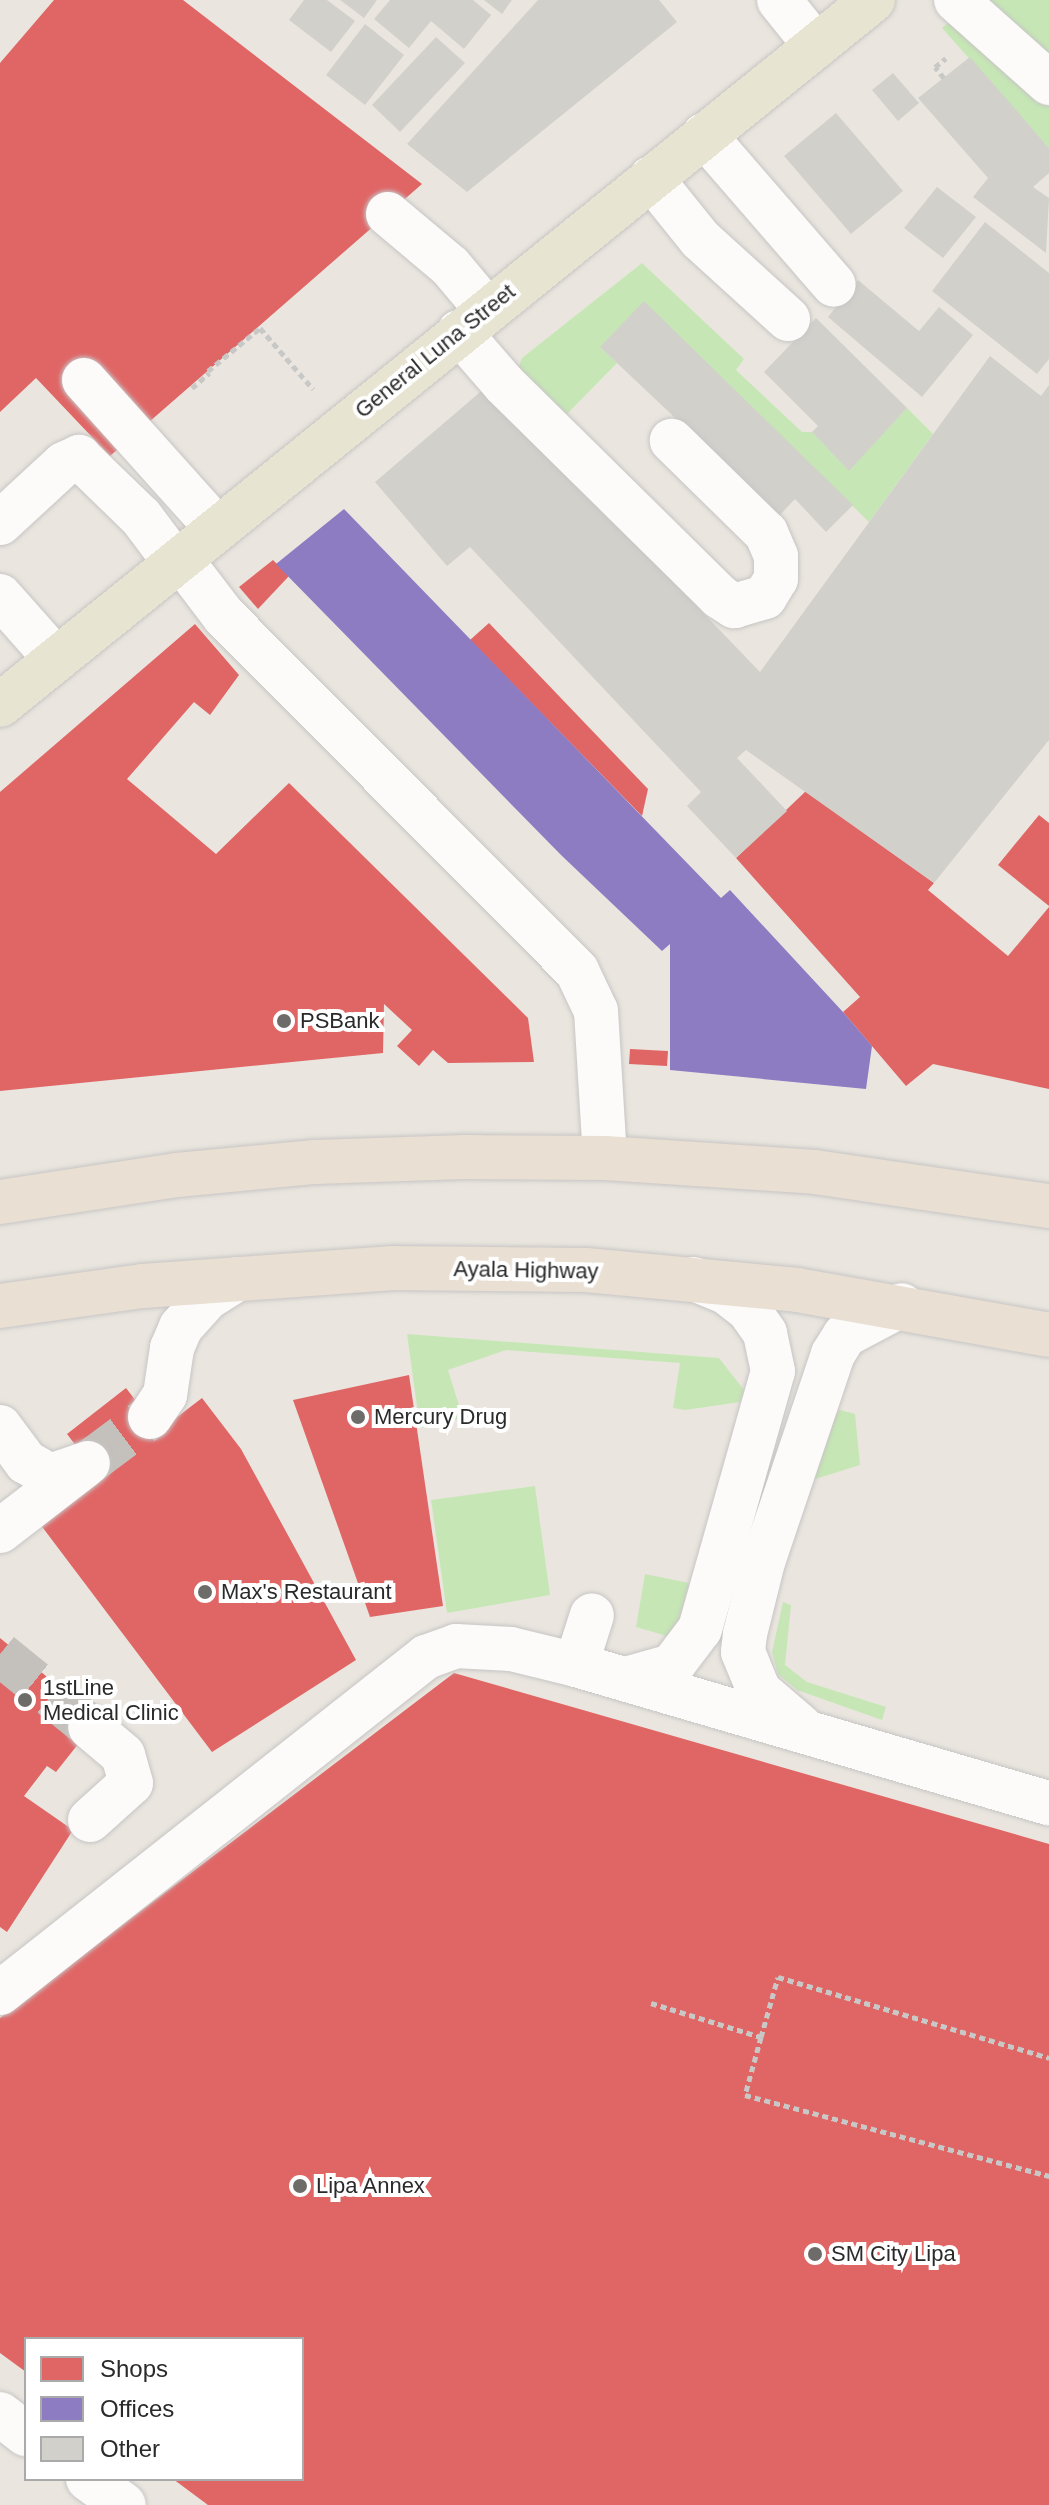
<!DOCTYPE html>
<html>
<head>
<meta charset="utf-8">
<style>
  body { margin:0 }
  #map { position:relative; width:1049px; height:2505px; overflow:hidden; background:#eae6df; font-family:Helvetica,sans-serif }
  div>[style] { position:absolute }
  .green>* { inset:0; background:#c6e7b5 }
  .shops>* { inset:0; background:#e06666 }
  .offices>* { inset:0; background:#8e7cc3 }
  .building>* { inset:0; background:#d2d0cb }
  .minor-tunnel>* { height:44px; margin-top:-22px; transform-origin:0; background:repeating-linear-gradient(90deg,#c4c0bb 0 44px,transparent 0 66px) }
  .path>* { height:5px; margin-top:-2.5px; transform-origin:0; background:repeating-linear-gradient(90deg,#c8c8c7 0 6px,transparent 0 10px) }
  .roads { filter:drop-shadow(0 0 2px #c7c5c5) drop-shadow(0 0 2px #c7c5c5) }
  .minor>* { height:44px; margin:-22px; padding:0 22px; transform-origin:22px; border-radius:22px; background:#fcfbfa }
  .major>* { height:44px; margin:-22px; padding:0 22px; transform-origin:22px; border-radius:22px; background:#e7e4d2 }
  .highway>* { height:44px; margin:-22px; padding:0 22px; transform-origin:22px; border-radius:22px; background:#e9dfd3 }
  .dots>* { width:22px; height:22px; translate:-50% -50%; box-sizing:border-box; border:4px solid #fff; border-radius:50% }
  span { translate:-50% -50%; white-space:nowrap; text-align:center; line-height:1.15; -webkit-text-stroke:8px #fff; paint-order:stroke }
  .street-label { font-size:22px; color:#2a2a2a }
  .poi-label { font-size:22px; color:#2a2a2a }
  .left { translate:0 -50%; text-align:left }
  .legend { position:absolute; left:24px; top:2337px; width:280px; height:144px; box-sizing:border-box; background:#fff; border:2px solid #aaa; margin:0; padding:10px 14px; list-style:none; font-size:24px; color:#2a2a2a }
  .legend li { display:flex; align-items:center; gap:16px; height:40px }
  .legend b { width:40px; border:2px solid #aaa }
</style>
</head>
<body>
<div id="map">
  <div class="green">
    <div style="clip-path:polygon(976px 0,1049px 0,1049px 148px,942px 28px)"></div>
    <div style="clip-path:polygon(642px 263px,744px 359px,736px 370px,802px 432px,812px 432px,849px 470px,907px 408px,933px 434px,869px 522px,644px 302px,601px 348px,617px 363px,564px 417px,517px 372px,522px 358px)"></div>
    <div style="clip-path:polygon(407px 1334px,719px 1358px,744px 1390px,740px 1402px,685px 1410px,673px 1408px,680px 1363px,506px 1350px,448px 1370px,463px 1418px,420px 1428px)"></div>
    <div style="clip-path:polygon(840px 1410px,855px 1414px,860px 1465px,812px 1480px,826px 1423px)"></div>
    <div style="clip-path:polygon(535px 1486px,550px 1595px,447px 1613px,431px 1500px)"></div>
    <div style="clip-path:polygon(645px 1574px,689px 1583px,674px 1638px,636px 1627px)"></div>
    <div style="clip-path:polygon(783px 1602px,791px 1605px,785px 1665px,807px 1682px,886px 1707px,882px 1720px,797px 1690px,778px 1674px,772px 1652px)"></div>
  </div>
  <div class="shops">
    <div style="clip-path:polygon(54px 0,183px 0,422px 184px,110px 456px,36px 378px,0 412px,0 63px)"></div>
    <div style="clip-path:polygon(273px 560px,289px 576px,258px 609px,239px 587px)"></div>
    <div style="clip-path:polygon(489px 623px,648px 789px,642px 816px,470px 640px)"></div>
    <div style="clip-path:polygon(195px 624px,239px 675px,210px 715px,194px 702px,127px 779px,216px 854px,289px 783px,528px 1018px,534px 1062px,448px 1063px,433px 1050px,419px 1066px,397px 1046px,412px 1030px,384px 1004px,383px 1053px,0 1091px,0 792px)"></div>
    <div style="clip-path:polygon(806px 791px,934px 883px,928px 890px,1008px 956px,1049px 907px,1049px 1089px,933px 1064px,906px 1086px,843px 1012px,860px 997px,736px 858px)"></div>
    <div style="clip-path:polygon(1039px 815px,1049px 823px,1049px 906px,998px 865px)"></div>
    <div style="clip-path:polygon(630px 1049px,668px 1051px,667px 1066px,629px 1064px)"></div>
    <div style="clip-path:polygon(409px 1375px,443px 1606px,370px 1617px,293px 1400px)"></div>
    <div style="clip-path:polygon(126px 1388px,159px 1431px,202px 1398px,241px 1449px,356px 1660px,212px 1752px,40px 1524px,99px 1476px,67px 1434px)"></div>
    <div style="clip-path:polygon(0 1638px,98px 1719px,56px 1772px,47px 1766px,24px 1796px,73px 1830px,7px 1932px,0 1927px)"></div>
    <div style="clip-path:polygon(454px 1673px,1049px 1844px,1049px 2505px,208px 2505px,173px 2479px,302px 2479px,302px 2339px,26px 2339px,26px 2372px,0 2353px,0 2018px)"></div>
  </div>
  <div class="offices">
    <div style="clip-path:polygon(344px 509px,721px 898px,730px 890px,843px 1012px,872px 1046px,866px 1089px,670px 1070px,670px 944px,662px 951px,561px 855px,276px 564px)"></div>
  </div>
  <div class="building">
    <div style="clip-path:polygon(304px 0,327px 0,355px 21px,331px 52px,289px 20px)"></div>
    <div style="clip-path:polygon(340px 0,377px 0,364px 18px)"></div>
    <div style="clip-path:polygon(390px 0,473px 0,491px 15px,464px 49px,431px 21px,409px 48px,374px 19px)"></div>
    <div style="clip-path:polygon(484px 0,512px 0,502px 14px)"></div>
    <div style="clip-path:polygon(538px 0,659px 0,677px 22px,467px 192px,407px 144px)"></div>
    <div style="clip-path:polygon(365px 24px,404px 55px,365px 105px,326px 75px)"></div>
    <div style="clip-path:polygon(436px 37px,465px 63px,400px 132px,372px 105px)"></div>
    <div style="clip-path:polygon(970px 57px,1049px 148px,1049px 173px,1033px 187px,1049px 198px,1046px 253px,973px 197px,988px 178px,918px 98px)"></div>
    <div style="clip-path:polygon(893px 73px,919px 103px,898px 121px,872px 90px)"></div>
    <div style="clip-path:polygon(836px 113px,903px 191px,851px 234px,784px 156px)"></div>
    <div style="clip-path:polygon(937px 187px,976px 217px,943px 258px,904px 228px)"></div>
    <div style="clip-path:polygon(985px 222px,1049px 273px,1049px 359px,1037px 374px,932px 291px)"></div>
    <div style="clip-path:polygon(858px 280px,919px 331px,939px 307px,973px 335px,922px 397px,828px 317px)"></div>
    <div style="clip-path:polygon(644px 301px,853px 505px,826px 532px,795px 499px,779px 516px,600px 347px)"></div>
    <div style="clip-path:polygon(816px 318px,907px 408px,849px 471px,812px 432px,818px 426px,764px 372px)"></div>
    <div style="clip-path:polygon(990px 356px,1041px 396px,1049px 385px,1049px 740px,934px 883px,746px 750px,737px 758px,787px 811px,736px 858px,687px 806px,701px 792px,470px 547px,447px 566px,375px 482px,486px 387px,760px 672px)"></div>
  </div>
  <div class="minor-tunnel">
    <div style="left:88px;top:1463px;width:77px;rotate:-36.6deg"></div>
    <div style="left:0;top:1654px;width:116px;rotate:39deg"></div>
  </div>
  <div class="path">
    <div style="left:944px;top:78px;width:14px;rotate:-129deg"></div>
    <div style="left:935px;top:67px;width:14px;rotate:-39deg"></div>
    <div style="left:208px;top:371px;width:67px;rotate:-39.6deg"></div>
    <div style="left:260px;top:328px;width:81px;rotate:49deg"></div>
    <div style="left:192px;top:388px;width:23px;rotate:-41deg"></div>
    <div style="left:651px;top:2003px;width:115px;rotate:17.2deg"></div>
    <div style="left:761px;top:2037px;width:62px;rotate:-74.2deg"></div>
    <div style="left:778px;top:1977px;width:283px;rotate:16.6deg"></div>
    <div style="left:761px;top:2037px;width:60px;rotate:105.4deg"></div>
    <div style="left:745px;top:2095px;width:315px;rotate:14.9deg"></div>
  </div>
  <div class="roads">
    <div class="minor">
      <div style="left:779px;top:0;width:59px;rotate:51.2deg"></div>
      <div style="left:956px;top:0;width:125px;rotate:41.7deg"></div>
      <div style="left:704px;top:135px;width:198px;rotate:49.1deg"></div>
      <div style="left:651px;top:178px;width:78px;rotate:51.2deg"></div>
      <div style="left:700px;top:239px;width:119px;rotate:42.3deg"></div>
      <div style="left:388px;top:214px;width:81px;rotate:40deg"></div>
      <div style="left:450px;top:266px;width:57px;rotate:49.9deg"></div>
      <div style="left:459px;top:332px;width:69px;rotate:49.1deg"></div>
      <div style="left:504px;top:384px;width:303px;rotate:44.6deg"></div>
      <div style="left:720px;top:597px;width:17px;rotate:33deg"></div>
      <div style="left:734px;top:606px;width:32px;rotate:-16deg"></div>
      <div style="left:765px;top:597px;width:21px;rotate:-59deg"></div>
      <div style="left:776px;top:579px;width:23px;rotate:-90deg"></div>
      <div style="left:776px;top:556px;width:25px;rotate:-113deg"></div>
      <div style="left:766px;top:533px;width:132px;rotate:-135.6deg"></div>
      <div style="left:84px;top:380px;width:198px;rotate:48.1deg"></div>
      <div style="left:0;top:523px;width:87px;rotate:-42.7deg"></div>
      <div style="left:64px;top:464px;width:17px;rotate:-25deg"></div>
      <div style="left:79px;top:457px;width:86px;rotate:44.1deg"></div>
      <div style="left:141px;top:517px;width:55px;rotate:53.1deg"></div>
      <div style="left:179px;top:557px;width:74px;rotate:52.7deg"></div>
      <div style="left:224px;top:616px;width:501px;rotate:45.16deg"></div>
      <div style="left:577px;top:971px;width:44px;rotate:64.6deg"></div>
      <div style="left:596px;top:1011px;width:147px;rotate:86.5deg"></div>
      <div style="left:0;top:596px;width:83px;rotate:48.4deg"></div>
      <div style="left:150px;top:1417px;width:27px;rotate:-56deg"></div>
      <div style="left:165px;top:1395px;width:48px;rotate:-81.5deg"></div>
      <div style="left:172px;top:1348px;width:23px;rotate:-67deg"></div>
      <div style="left:181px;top:1327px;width:39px;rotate:-48deg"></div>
      <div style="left:207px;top:1298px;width:36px;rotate:-32deg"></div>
      <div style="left:0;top:1427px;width:44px;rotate:53.4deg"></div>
      <div style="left:26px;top:1462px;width:28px;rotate:30deg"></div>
      <div style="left:50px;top:1476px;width:40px;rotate:-18.9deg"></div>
      <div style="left:0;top:1531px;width:105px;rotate:-37.6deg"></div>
      <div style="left:576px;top:1665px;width:52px;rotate:-72.3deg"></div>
      <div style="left:626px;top:1679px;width:48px;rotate:-15.8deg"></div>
      <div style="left:672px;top:1666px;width:46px;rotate:-52.9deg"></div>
      <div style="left:700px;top:1629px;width:268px;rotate:-74.2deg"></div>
      <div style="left:773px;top:1371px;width:39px;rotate:-102deg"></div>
      <div style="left:765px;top:1333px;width:28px;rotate:-125deg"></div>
      <div style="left:749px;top:1310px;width:29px;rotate:-142deg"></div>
      <div style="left:726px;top:1292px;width:35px;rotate:-158deg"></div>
      <div style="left:801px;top:1727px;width:55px;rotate:-139.4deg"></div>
      <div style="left:759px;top:1691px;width:42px;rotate:-112.3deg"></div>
      <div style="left:743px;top:1652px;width:18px;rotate:-84deg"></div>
      <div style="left:745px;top:1634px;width:74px;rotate:-76deg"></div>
      <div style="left:763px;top:1562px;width:219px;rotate:-71.4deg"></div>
      <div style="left:833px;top:1354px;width:22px;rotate:-58deg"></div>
      <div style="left:845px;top:1335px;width:64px;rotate:-27.8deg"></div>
      <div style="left:90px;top:1820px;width:55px;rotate:-42.1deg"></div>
      <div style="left:131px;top:1783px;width:29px;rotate:-106deg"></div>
      <div style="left:123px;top:1755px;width:43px;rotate:-139.7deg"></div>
      <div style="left:0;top:1993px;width:543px;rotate:-38.26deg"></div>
      <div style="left:426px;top:1657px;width:32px;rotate:-20deg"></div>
      <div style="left:456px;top:1646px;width:55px;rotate:3.1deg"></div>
      <div style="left:511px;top:1649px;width:67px;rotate:13.8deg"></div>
      <div style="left:576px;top:1665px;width:493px;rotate:16.3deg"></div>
      <div style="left:0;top:2414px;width:33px;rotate:38deg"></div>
      <div style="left:88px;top:2479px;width:44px;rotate:35.8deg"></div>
    </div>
    <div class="major">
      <div style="left:0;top:705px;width:1122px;rotate:-38.92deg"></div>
    </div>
    <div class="highway">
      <div style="left:0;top:1202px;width:179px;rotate:-8.7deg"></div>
      <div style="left:177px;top:1175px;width:139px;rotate:-5.4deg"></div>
      <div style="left:315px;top:1162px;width:150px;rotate:-1.9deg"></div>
      <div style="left:465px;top:1157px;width:140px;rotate:0.4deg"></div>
      <div style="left:605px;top:1158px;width:210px;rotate:3.8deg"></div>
      <div style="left:815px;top:1172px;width:236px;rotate:8.3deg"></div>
      <div style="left:0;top:1306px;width:144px;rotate:-8deg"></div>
      <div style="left:143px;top:1286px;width:251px;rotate:-4.1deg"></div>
      <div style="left:393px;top:1268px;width:193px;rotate:0.6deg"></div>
      <div style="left:586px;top:1270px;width:212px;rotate:5.4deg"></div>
      <div style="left:797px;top:1290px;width:256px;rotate:10.1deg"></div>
    </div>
  </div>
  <div class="dots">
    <div style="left:284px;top:1021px;background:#6d6c69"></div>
    <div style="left:358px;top:1417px;background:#6d6c69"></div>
    <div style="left:205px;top:1592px;background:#6d6c69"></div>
    <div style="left:25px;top:1700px;background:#6d6c69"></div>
    <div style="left:300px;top:2186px;background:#6d6c69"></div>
    <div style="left:815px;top:2254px;background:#6d6c69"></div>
  </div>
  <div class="street-label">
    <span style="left:435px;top:351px;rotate:-39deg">General Luna Street</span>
    <span style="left:526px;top:1270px;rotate:1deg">Ayala Highway</span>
  </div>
  <div class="poi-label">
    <span class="left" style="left:300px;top:1021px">PSBank</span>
    <span class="left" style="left:374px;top:1417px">Mercury Drug</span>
    <span class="left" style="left:221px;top:1592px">Max's Restaurant</span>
    <span class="left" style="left:43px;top:1700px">1stLine<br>Medical Clinic</span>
    <span class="left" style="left:316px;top:2186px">Lipa Annex</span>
    <span class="left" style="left:831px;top:2254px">SM City Lipa</span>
  </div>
  <ul class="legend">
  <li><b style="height:22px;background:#e06666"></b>Shops</li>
  <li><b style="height:22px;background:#8e7cc3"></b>Offices</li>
  <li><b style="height:22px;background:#d2d0cb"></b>Other</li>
  </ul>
</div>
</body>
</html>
